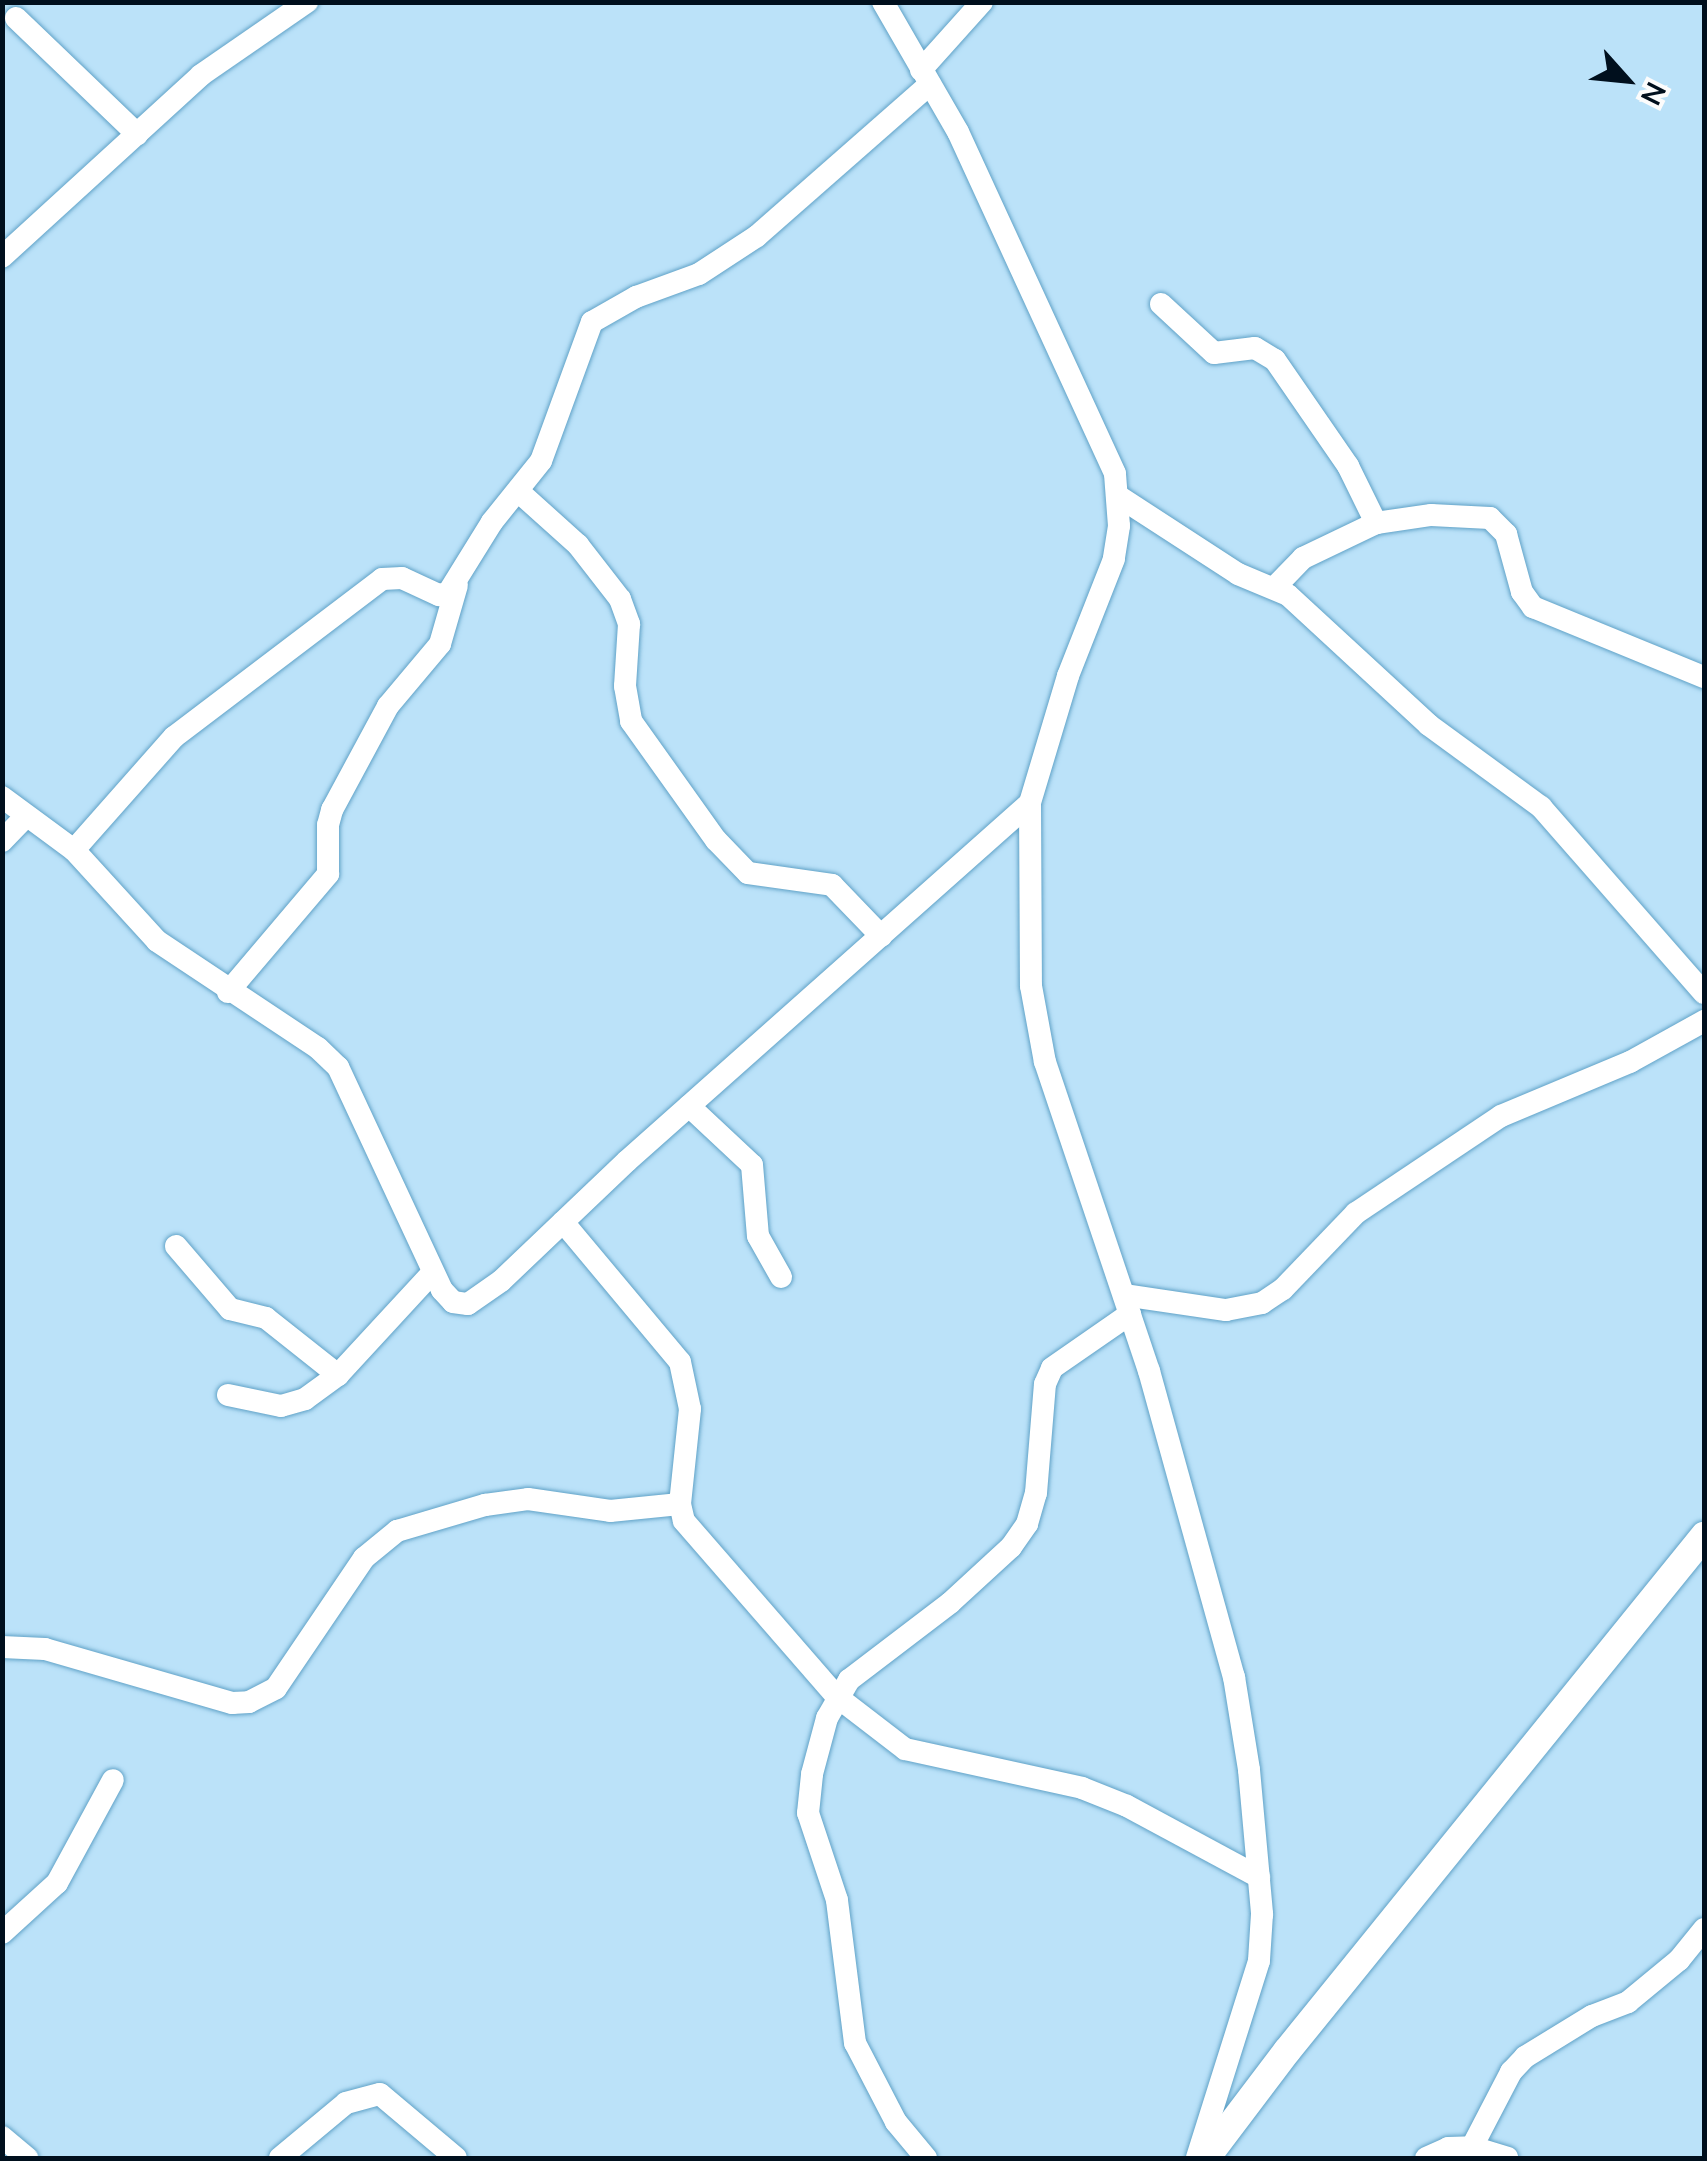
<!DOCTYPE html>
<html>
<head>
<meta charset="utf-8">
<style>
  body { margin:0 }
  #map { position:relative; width:1707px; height:2161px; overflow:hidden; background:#bbe2f9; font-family:Mulish,sans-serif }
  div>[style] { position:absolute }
  .roads { filter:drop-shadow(0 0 2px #60a2c7) drop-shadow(0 0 2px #60a2c7) }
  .minor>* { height:22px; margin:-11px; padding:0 11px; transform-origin:11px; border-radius:11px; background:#fff }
  .tertiary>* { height:28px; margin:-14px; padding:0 14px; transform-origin:14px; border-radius:14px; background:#fff }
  span { translate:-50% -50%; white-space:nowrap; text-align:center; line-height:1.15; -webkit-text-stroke:10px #fcfcfc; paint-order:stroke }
  .frame { position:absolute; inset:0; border:5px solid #000f1d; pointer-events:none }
  .north { position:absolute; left:1577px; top:30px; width:100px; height:100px; -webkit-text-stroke:8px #fcfcfc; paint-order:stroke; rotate:117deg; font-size:28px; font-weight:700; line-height:40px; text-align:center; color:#000f1d }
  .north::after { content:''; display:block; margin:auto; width:35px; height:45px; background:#000f1d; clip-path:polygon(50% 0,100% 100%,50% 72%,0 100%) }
</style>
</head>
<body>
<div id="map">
  <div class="roads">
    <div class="minor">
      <div style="left:883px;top:2px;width:150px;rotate:60deg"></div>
      <div style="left:958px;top:132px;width:376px;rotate:65.3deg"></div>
      <div style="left:1115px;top:474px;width:52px;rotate:85.6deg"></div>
      <div style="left:1119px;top:526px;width:33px;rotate:99deg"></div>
      <div style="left:1114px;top:559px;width:126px;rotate:111.5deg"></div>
      <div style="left:1068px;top:676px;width:133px;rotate:106.7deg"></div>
      <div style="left:1030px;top:803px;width:183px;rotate:89.7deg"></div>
      <div style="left:1031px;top:986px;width:77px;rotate:79.6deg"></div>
      <div style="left:1045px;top:1062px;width:326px;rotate:71.4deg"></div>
      <div style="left:1149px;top:1371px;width:318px;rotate:74.5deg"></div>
      <div style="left:1234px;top:1677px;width:94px;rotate:80.8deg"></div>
      <div style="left:1249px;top:1770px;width:145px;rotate:84.8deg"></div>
      <div style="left:1262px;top:1914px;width:47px;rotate:93.7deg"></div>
      <div style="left:1259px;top:1961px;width:207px;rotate:107.5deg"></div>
      <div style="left:16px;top:18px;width:168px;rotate:43.8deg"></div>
      <div style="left:921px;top:70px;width:91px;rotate:-48.1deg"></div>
      <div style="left:2px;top:257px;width:270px;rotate:-42.4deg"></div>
      <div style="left:201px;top:75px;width:129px;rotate:-34.6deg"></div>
      <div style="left:1161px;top:304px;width:72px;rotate:42.8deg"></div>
      <div style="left:1214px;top:353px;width:41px;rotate:-7deg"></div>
      <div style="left:1255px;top:348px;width:23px;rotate:31deg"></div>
      <div style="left:1275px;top:360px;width:129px;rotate:55.4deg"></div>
      <div style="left:1348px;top:466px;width:64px;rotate:63.8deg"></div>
      <div style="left:518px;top:491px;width:81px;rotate:42deg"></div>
      <div style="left:578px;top:545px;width:68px;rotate:52.1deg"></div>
      <div style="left:620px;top:599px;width:27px;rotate:70deg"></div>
      <div style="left:629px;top:624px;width:62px;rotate:93.7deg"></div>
      <div style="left:625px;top:686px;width:36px;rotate:80deg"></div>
      <div style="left:631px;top:721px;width:146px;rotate:54.5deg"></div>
      <div style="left:716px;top:840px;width:46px;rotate:45.9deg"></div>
      <div style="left:748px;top:873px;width:85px;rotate:8.1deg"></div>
      <div style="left:832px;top:885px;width:71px;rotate:46.1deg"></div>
      <div style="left:1118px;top:496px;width:143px;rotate:33deg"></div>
      <div style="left:1238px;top:574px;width:54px;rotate:22.8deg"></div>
      <div style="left:1288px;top:595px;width:192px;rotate:42.7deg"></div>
      <div style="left:1429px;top:725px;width:139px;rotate:36.2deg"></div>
      <div style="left:1541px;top:807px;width:247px;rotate:48.8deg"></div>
      <div style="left:1274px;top:588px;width:42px;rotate:-46deg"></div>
      <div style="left:1303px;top:558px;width:81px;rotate:-25.6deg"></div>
      <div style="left:1376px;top:523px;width:56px;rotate:-8.3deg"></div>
      <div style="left:1431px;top:515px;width:59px;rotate:2.9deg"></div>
      <div style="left:1490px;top:518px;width:23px;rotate:45deg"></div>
      <div style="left:1506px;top:534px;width:60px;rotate:74.6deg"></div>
      <div style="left:1522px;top:592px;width:19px;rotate:54deg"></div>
      <div style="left:1533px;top:607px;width:185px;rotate:22.3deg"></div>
      <div style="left:2px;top:797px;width:89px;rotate:36.4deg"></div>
      <div style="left:74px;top:850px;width:123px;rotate:47.6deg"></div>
      <div style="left:157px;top:941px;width:193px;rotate:33.6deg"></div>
      <div style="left:318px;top:1048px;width:28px;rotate:44deg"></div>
      <div style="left:338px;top:1067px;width:246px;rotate:65deg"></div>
      <div style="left:442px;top:1290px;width:16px;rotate:47deg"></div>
      <div style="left:453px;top:1302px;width:15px;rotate:8deg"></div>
      <div style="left:468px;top:1304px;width:40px;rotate:-34.9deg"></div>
      <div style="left:501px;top:1281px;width:174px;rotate:-43.6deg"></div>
      <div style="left:627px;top:1161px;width:539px;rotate:-41.62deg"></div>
      <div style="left:2px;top:841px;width:33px;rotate:-46deg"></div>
      <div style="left:74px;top:850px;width:151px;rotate:-48.5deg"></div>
      <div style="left:174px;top:737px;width:261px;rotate:-37.2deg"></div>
      <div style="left:382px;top:579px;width:20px;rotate:-3deg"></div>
      <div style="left:402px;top:578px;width:41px;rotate:24.7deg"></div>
      <div style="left:439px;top:595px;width:9px;rotate:-13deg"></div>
      <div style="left:448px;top:593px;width:84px;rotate:-58.2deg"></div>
      <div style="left:492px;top:522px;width:78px;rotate:-51.2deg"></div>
      <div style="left:541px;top:461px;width:148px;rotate:-69.9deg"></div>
      <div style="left:592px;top:322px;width:51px;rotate:-29.6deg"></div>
      <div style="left:636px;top:297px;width:67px;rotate:-20.1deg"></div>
      <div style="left:699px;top:274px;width:69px;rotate:-33.2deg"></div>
      <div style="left:757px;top:236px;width:230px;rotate:-41.3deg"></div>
      <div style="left:228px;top:992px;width:155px;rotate:-49.7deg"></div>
      <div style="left:328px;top:874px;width:49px;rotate:-90deg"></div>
      <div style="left:328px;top:825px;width:16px;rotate:-75deg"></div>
      <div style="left:332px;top:810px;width:118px;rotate:-61.7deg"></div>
      <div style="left:388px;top:706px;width:81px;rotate:-50deg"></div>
      <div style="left:440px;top:644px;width:61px;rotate:-73.9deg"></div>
      <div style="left:689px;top:1106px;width:86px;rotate:43.1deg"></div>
      <div style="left:752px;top:1165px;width:71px;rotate:85.2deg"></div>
      <div style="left:758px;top:1236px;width:47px;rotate:60.7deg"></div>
      <div style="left:563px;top:1222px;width:182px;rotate:50.1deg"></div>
      <div style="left:680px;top:1362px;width:48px;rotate:78deg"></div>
      <div style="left:690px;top:1409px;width:96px;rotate:96deg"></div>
      <div style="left:680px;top:1504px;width:17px;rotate:77deg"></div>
      <div style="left:684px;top:1521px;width:232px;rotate:49deg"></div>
      <div style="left:836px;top:1696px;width:87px;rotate:37.5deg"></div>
      <div style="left:905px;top:1749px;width:181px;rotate:12.4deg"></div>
      <div style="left:1082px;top:1788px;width:48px;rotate:21.8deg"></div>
      <div style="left:1127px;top:1806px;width:150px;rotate:28.3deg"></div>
      <div style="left:176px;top:1246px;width:83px;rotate:49.4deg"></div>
      <div style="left:230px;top:1309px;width:37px;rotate:14deg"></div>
      <div style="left:266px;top:1318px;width:92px;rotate:38.4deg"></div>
      <div style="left:1124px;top:1295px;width:103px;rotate:8.4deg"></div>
      <div style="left:1226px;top:1310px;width:37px;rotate:-11deg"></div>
      <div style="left:1262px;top:1303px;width:25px;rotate:-34deg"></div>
      <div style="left:1283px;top:1289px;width:105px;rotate:-46.2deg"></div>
      <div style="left:1356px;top:1213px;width:174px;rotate:-33.8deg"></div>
      <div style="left:1501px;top:1116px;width:140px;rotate:-22.7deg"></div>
      <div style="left:1630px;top:1062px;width:85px;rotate:-29deg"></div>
      <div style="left:228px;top:1395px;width:54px;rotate:11.7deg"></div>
      <div style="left:281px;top:1406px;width:25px;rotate:-16deg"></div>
      <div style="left:305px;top:1399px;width:41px;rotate:-36deg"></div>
      <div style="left:338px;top:1375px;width:140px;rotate:-47.3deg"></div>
      <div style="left:2px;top:1647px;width:43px;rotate:2.7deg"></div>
      <div style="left:45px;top:1649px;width:195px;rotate:16.1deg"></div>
      <div style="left:232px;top:1703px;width:17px;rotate:-3deg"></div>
      <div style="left:249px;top:1702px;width:30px;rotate:-27deg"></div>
      <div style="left:276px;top:1688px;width:157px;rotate:-55.9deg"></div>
      <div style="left:364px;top:1558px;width:43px;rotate:-39.3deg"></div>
      <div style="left:397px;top:1531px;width:92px;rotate:-16.5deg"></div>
      <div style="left:485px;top:1505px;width:43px;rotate:-7.9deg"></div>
      <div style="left:528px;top:1499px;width:83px;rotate:8.3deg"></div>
      <div style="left:610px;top:1511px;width:70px;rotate:-5.7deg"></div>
      <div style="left:2px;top:1933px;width:74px;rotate:-42.3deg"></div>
      <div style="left:57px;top:1883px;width:117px;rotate:-61.5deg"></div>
      <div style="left:2px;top:2137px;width:33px;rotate:40deg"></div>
      <div style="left:1472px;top:2147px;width:85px;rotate:-62.5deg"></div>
      <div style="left:1511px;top:2072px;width:21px;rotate:-47deg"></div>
      <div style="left:1525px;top:2057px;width:79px;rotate:-31.5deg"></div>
      <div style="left:1592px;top:2016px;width:39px;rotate:-21deg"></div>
      <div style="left:1628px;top:2002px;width:66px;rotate:-39.5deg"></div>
      <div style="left:1679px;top:1960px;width:40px;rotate:-51deg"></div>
      <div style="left:280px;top:2158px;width:86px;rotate:-39.8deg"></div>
      <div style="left:346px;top:2103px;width:35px;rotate:-15deg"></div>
      <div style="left:380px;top:2094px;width:99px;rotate:40.1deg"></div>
      <div style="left:926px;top:2158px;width:47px;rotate:-129.8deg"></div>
      <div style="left:896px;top:2122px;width:89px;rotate:-117.4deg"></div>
      <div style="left:855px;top:2043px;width:144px;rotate:-97.2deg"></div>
      <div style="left:837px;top:1900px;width:92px;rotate:-108.4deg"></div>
      <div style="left:808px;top:1813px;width:39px;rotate:-84deg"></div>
      <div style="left:812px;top:1774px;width:58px;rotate:-75deg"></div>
      <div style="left:827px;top:1718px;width:44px;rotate:-59.9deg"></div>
      <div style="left:849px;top:1680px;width:127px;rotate:-37.3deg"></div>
      <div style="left:950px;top:1603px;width:83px;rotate:-42.6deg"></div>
      <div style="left:1011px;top:1547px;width:28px;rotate:-55deg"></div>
      <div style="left:1027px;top:1524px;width:32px;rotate:-74deg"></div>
      <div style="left:1036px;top:1493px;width:109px;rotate:-85.3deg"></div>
      <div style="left:1045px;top:1384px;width:17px;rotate:-66deg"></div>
      <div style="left:1052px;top:1368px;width:95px;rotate:-34.7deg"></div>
      <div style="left:1426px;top:2158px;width:24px;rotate:-24deg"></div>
      <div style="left:1448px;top:2148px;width:24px;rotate:-2deg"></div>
      <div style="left:1472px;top:2147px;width:37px;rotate:17deg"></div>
    </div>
    <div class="tertiary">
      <div style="left:1206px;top:2158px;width:134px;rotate:-52.9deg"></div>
      <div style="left:1287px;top:2051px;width:663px;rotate:-51deg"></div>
    </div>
  </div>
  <div class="frame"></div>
  <div class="north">N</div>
</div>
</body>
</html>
